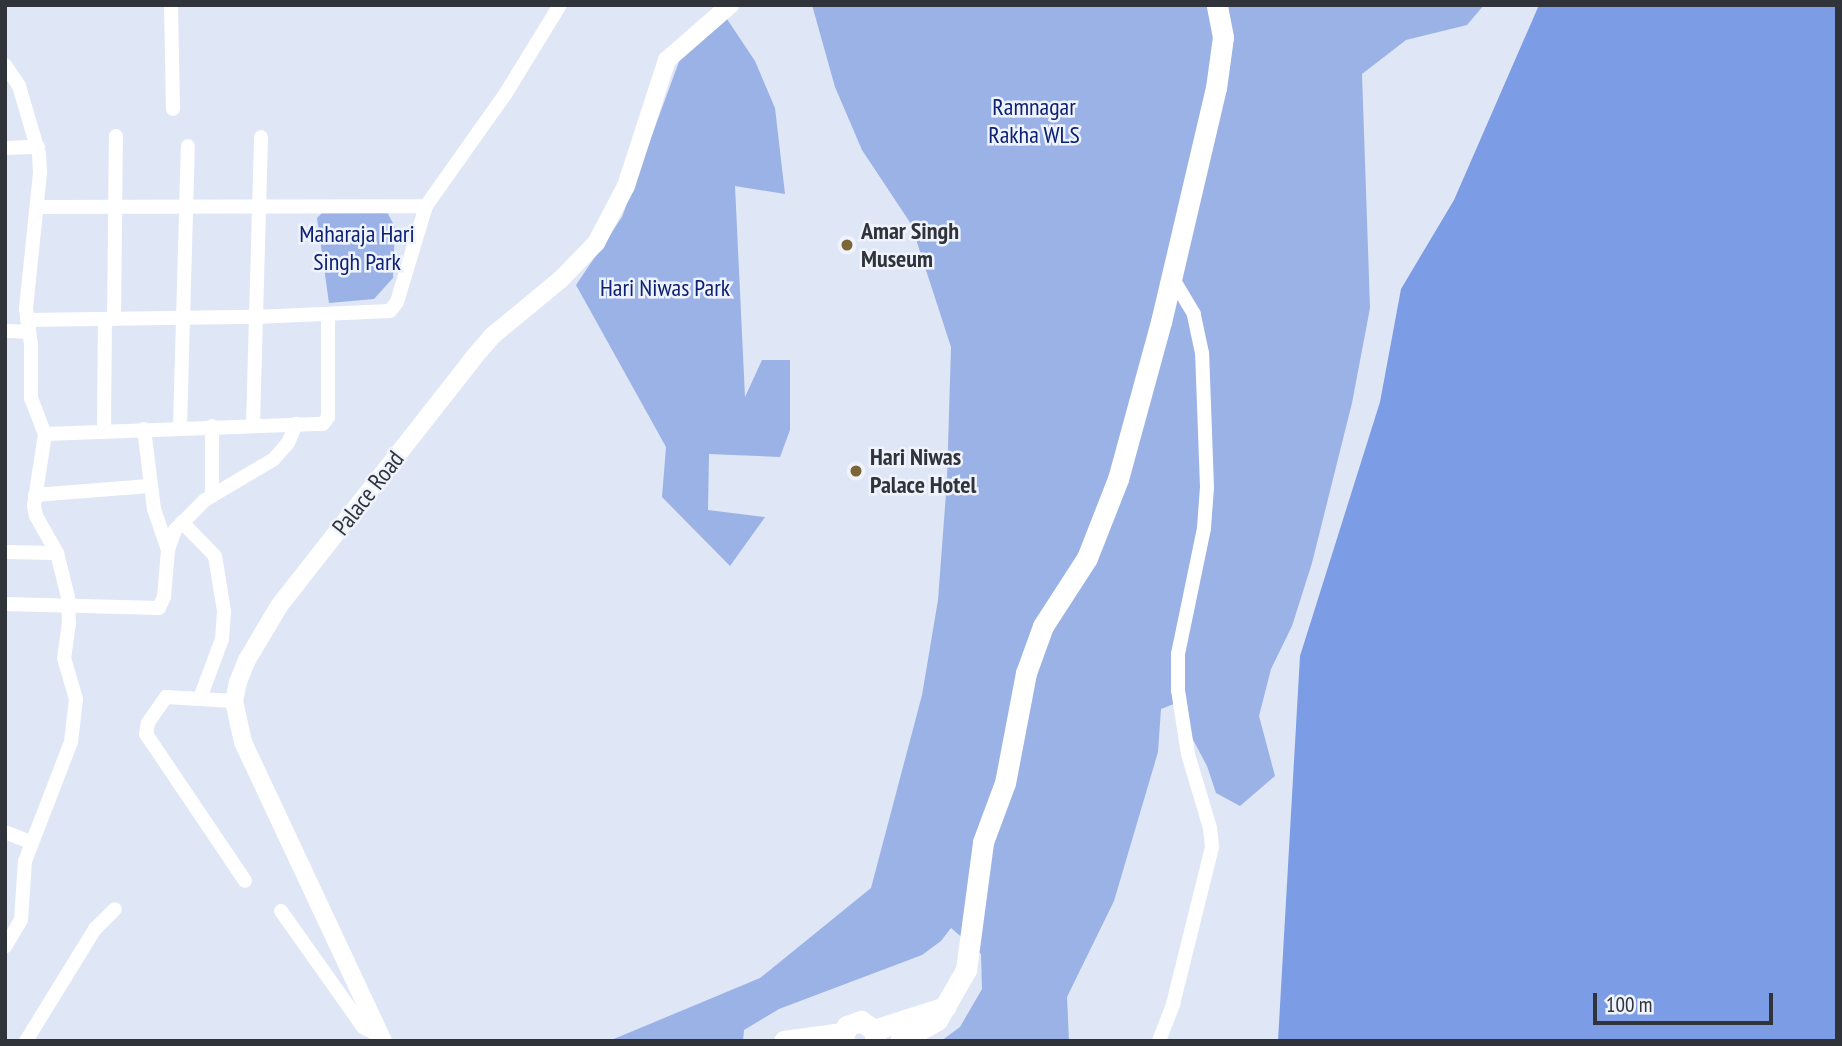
<!DOCTYPE html>
<html>
<head>
<meta charset="utf-8">
<style>
  body { margin:0 }
  #map { position:relative; width:1842px; height:1046px; overflow:hidden; background:#dfe6f6; font-family:"PT Sans Narrow",sans-serif }
  div>[style] { position:absolute }
  .green>* { inset:0; background:#9bb2e7 }
  .water>* { inset:0; background:#7d9ce6 }
  .minor>* { height:14px; margin:-7px; padding:0 7px; transform-origin:7px; border-radius:7px; background:#fff }
  .tertiary>* { height:18px; margin:-9px; padding:0 9px; transform-origin:9px; border-radius:9px; background:#fff }
  .secondary>* { height:21px; margin:-10.5px; padding:0 10.5px; transform-origin:10.5px; border-radius:10.5px; background:#fff }
  .dots>* { width:19px; height:19px; translate:-50% -50%; box-sizing:border-box; border:4px solid #eff3fd; border-radius:50% }
  span { translate:-50% -50%; white-space:nowrap; text-align:center; line-height:1.15; -webkit-text-stroke:5px #eff3fd; paint-order:stroke }
  .park-label { font-size:24px; color:#0c2074 }
  .poi-label { font-size:24px; color:#303339; font-weight:700 }
  .left { translate:0 -50%; text-align:left }
  .street-label { font-size:24px; color:#303339 }
  .frame { position:absolute; inset:0; border:7px solid #303339; pointer-events:none }
  .scale { position:absolute; left:1593px; top:993px; width:180px; height:32px; box-sizing:border-box; border:4px solid #303339; border-top:0; padding-left:9px; font-size:21px; line-height:24px; white-space:nowrap; color:#303339; -webkit-text-stroke:5px #eff3fd; paint-order:stroke }
</style>
</head>
<body>
<div id="map">
  <div class="green">
    <div style="clip-path:polygon(812px 5px,1484px 5px,1467px 25px,1406px 40px,1362px 74px,1370px 308px,1352px 403px,1312px 563px,1292px 626px,1271px 669px,1259px 716px,1275px 776px,1240px 806px,1216px 793px,1207px 766px,1174px 704px,1161px 709px,1158px 752px,1114px 901px,1067px 997px,1069px 1041px,941px 1041px,960px 1027px,982px 989px,981px 954px,951px 928px,941px 941px,922px 955px,779px 1009px,744px 1030px,743px 1041px,609px 1041px,760px 978px,871px 888px,922px 695px,938px 600px,947px 480px,951px 347px,911px 224px,862px 150px,835px 87px)"></div>
    <div style="clip-path:polygon(725px 16px,755px 61px,775px 108px,785px 194px,735px 186px,745px 397px,762px 360px,790px 360px,790px 430px,780px 457px,709px 454px,708px 510px,765px 517px,730px 566px,662px 497px,666px 447px,576px 285px,622px 217px,684px 48px)"></div>
    <div style="clip-path:polygon(323px 212px,387px 212px,395px 227px,393px 278px,374px 299px,329px 303px,317px 218px)"></div>
  </div>
  <div class="water">
    <div style="clip-path:polygon(1539px 5px,1837px 5px,1837px 1041px,1278px 1041px,1300px 656px,1380px 402px,1401px 289px,1454px 200px)"></div>
  </div>
  <div class="minor">
    <div style="left:171px;top:5px;width:104px;rotate:88.9deg"></div>
    <div style="left:5px;top:65px;width:25px;rotate:56deg"></div>
    <div style="left:19px;top:86px;width:71px;rotate:73.6deg"></div>
    <div style="left:39px;top:154px;width:19px;rotate:87deg"></div>
    <div style="left:40px;top:173px;width:137px;rotate:95.9deg"></div>
    <div style="left:26px;top:309px;width:36px;rotate:82deg"></div>
    <div style="left:31px;top:345px;width:53px;rotate:90deg"></div>
    <div style="left:31px;top:398px;width:39px;rotate:69deg"></div>
    <div style="left:45px;top:434px;width:73px;rotate:98.7deg"></div>
    <div style="left:34px;top:506px;width:10px;rotate:79deg"></div>
    <div style="left:36px;top:516px;width:43px;rotate:60.4deg"></div>
    <div style="left:57px;top:553px;width:45px;rotate:76deg"></div>
    <div style="left:68px;top:597px;width:26px;rotate:88deg"></div>
    <div style="left:69px;top:623px;width:35px;rotate:98deg"></div>
    <div style="left:64px;top:658px;width:43px;rotate:73.7deg"></div>
    <div style="left:76px;top:699px;width:43px;rotate:96.6deg"></div>
    <div style="left:71px;top:742px;width:128px;rotate:111.1deg"></div>
    <div style="left:25px;top:861px;width:59px;rotate:93.9deg"></div>
    <div style="left:21px;top:920px;width:31px;rotate:121deg"></div>
    <div style="left:5px;top:148px;width:33px;rotate:-2deg"></div>
    <div style="left:38px;top:207px;width:388px;rotate:-0.1deg"></div>
    <div style="left:114px;top:319px;width:183px;rotate:-89.4deg"></div>
    <div style="left:27px;top:320px;width:228px;rotate:-0.8deg"></div>
    <div style="left:255px;top:317px;width:135px;rotate:-2.5deg"></div>
    <div style="left:390px;top:311px;width:11px;rotate:-52deg"></div>
    <div style="left:397px;top:302px;width:100px;rotate:-73.2deg"></div>
    <div style="left:426px;top:206px;width:138px;rotate:-54.7deg"></div>
    <div style="left:506px;top:93px;width:103px;rotate:-58.5deg"></div>
    <div style="left:5px;top:331px;width:24px;rotate:2deg"></div>
    <div style="left:253px;top:424px;width:287px;rotate:-88.4deg"></div>
    <div style="left:212px;top:426px;width:70px;rotate:90deg"></div>
    <div style="left:180px;top:427px;width:281px;rotate:-88.4deg"></div>
    <div style="left:144px;top:429px;width:81px;rotate:82.9deg"></div>
    <div style="left:154px;top:509px;width:43px;rotate:71.1deg"></div>
    <div style="left:104px;top:430px;width:111px;rotate:-89.5deg"></div>
    <div style="left:45px;top:434px;width:278px;rotate:-2.1deg"></div>
    <div style="left:323px;top:424px;width:9px;rotate:-54deg"></div>
    <div style="left:328px;top:417px;width:102px;rotate:-90deg"></div>
    <div style="left:35px;top:495px;width:114px;rotate:-4.5deg"></div>
    <div style="left:182px;top:522px;width:47px;rotate:45.9deg"></div>
    <div style="left:215px;top:556px;width:56px;rotate:80.7deg"></div>
    <div style="left:224px;top:611px;width:28px;rotate:94deg"></div>
    <div style="left:222px;top:639px;width:63px;rotate:110.4deg"></div>
    <div style="left:5px;top:552px;width:52px;rotate:1.1deg"></div>
    <div style="left:5px;top:604px;width:154px;rotate:1.5deg"></div>
    <div style="left:159px;top:608px;width:12px;rotate:-66deg"></div>
    <div style="left:164px;top:597px;width:47px;rotate:-85.1deg"></div>
    <div style="left:168px;top:550px;width:21px;rotate:-71deg"></div>
    <div style="left:175px;top:530px;width:42px;rotate:-45deg"></div>
    <div style="left:205px;top:500px;width:80px;rotate:-30.7deg"></div>
    <div style="left:274px;top:459px;width:21px;rotate:-49deg"></div>
    <div style="left:288px;top:443px;width:21px;rotate:-67deg"></div>
    <div style="left:234px;top:701px;width:68px;rotate:-176.6deg"></div>
    <div style="left:166px;top:697px;width:32px;rotate:125deg"></div>
    <div style="left:148px;top:723px;width:11px;rotate:100deg"></div>
    <div style="left:146px;top:734px;width:177px;rotate:56deg"></div>
    <div style="left:5px;top:832px;width:27px;rotate:22deg"></div>
    <div style="left:281px;top:911px;width:142px;rotate:54.7deg"></div>
    <div style="left:363px;top:1027px;width:21px;rotate:28deg"></div>
    <div style="left:26px;top:1041px;width:132px;rotate:-58.4deg"></div>
    <div style="left:95px;top:929px;width:28px;rotate:-45deg"></div>
    <div style="left:1159px;top:1041px;width:40px;rotate:-69deg"></div>
    <div style="left:1173px;top:1004px;width:162px;rotate:-76deg"></div>
    <div style="left:1212px;top:847px;width:19px;rotate:-96deg"></div>
    <div style="left:1210px;top:828px;width:77px;rotate:-106.6deg"></div>
    <div style="left:1188px;top:754px;width:65px;rotate:-98.9deg"></div>
    <div style="left:1178px;top:690px;width:36px;rotate:-90deg"></div>
    <div style="left:1178px;top:654px;width:129px;rotate:-78.3deg"></div>
    <div style="left:1204px;top:528px;width:41px;rotate:-85.8deg"></div>
    <div style="left:1207px;top:487px;width:134px;rotate:-92.1deg"></div>
    <div style="left:1202px;top:353px;width:40px;rotate:-102deg"></div>
    <div style="left:1194px;top:314px;width:47px;rotate:-121deg"></div>
  </div>
  <div class="tertiary">
    <div style="left:383px;top:1041px;width:330px;rotate:-115.1deg"></div>
    <div style="left:243px;top:742px;width:42px;rotate:-102.4deg"></div>
    <div style="left:234px;top:701px;width:19px;rotate:-78deg"></div>
    <div style="left:238px;top:682px;width:24px;rotate:-68deg"></div>
    <div style="left:247px;top:660px;width:63px;rotate:-59.3deg"></div>
    <div style="left:279px;top:606px;width:316px;rotate:-51.9deg"></div>
    <div style="left:474px;top:357px;width:28px;rotate:-49deg"></div>
    <div style="left:492px;top:336px;width:88px;rotate:-39.5deg"></div>
    <div style="left:560px;top:280px;width:52px;rotate:-45.8deg"></div>
    <div style="left:596px;top:243px;width:64px;rotate:-62.2deg"></div>
    <div style="left:626px;top:186px;width:133px;rotate:-72deg"></div>
    <div style="left:667px;top:60px;width:84px;rotate:-41.1deg"></div>
  </div>
  <div class="secondary">
    <div style="left:874px;top:1030px;width:75px;rotate:-17.9deg"></div>
    <div style="left:784px;top:1041px;width:59px;rotate:-7.9deg"></div>
    <div style="left:842px;top:1041px;width:16px;rotate:-72deg"></div>
    <div style="left:847px;top:1026px;width:15px;rotate:-20deg"></div>
    <div style="left:861px;top:1021px;width:16px;rotate:35deg"></div>
    <div style="left:874px;top:1030px;width:11px;rotate:80deg"></div>
    <div style="left:900px;top:1041px;width:43px;rotate:-29.6deg"></div>
    <div style="left:937px;top:1020px;width:58px;rotate:-59.9deg"></div>
    <div style="left:966px;top:970px;width:129px;rotate:-82.4deg"></div>
    <div style="left:983px;top:842px;width:63px;rotate:-69.6deg"></div>
    <div style="left:1005px;top:783px;width:112px;rotate:-79.2deg"></div>
    <div style="left:1026px;top:673px;width:50px;rotate:-70.1deg"></div>
    <div style="left:1043px;top:626px;width:81px;rotate:-57.1deg"></div>
    <div style="left:1087px;top:558px;width:85px;rotate:-68.6deg"></div>
    <div style="left:1118px;top:479px;width:163px;rotate:-74.7deg"></div>
    <div style="left:1161px;top:322px;width:240px;rotate:-76.8deg"></div>
    <div style="left:1216px;top:88px;width:51px;rotate:-82.2deg"></div>
    <div style="left:1223px;top:37px;width:33px;rotate:-101deg"></div>
  </div>
  <div class="dots">
    <div style="left:847px;top:245px;background:#7c6636"></div>
    <div style="left:856px;top:471px;background:#7c6636"></div>
  </div>
  <div class="park-label">
    <span style="left:1034px;top:121px">Ramnagar<br>Rakha WLS</span>
    <span style="left:357px;top:248px">Maharaja Hari<br>Singh Park</span>
    <span style="left:665px;top:288px">Hari Niwas Park</span>
  </div>
  <div class="poi-label">
    <span class="left" style="left:861px;top:245px">Amar Singh<br>Museum</span>
    <span class="left" style="left:870px;top:471px">Hari Niwas<br>Palace Hotel</span>
  </div>
  <div class="street-label">
    <span style="left:368px;top:493px;rotate:-52deg">Palace Road</span>
  </div>
  <div class="frame"></div>
  <div class="scale">100 m</div>
</div>
</body>
</html>
